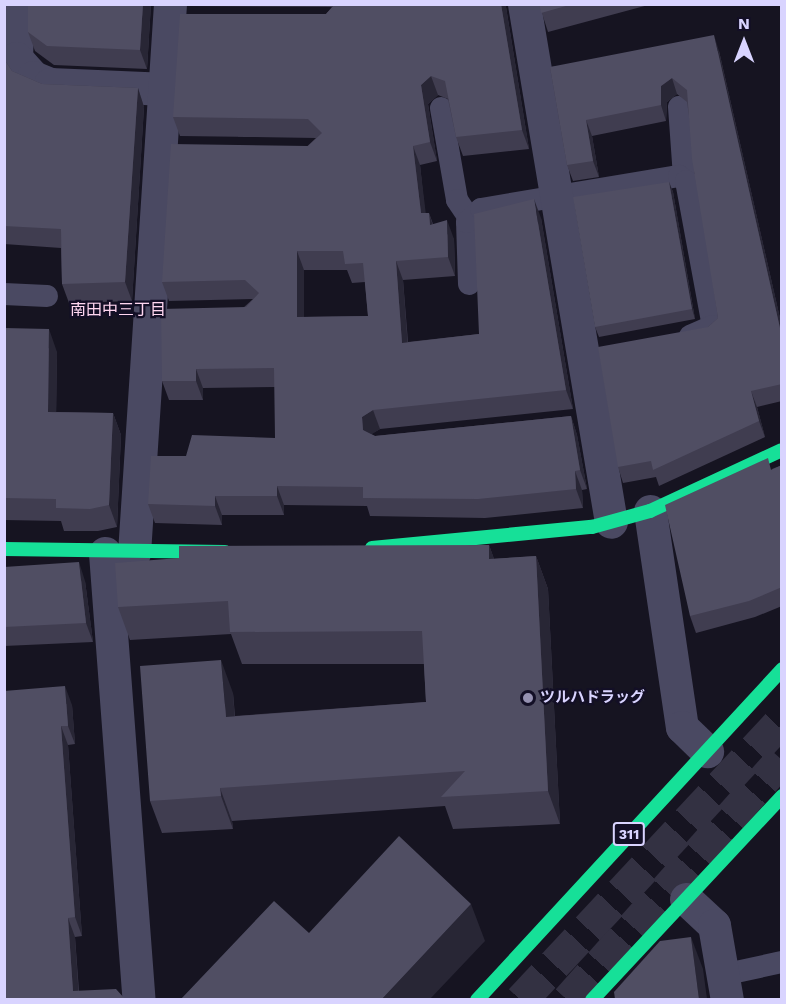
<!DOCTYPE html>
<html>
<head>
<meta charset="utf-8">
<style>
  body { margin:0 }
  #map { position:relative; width:786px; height:1004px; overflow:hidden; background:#161421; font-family:"Work Sans","Noto Sans JP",sans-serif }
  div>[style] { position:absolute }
  .primary-tunnel>* { height:33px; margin-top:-16.5px; transform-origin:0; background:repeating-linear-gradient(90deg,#333142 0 33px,transparent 0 49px) }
  .lane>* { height:22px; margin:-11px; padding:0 11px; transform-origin:11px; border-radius:11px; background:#4a4962 }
  .street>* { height:33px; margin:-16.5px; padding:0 16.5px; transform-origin:16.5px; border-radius:16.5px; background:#4a4962 }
  .fast>* { height:14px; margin:-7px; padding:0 7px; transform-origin:7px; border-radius:7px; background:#16e098 }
  .wall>* { inset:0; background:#403d50 }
  .shaded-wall>* { inset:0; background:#282635 }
  .building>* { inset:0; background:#504e63 }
  .dots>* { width:16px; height:16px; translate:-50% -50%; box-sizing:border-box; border:3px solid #130f26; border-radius:50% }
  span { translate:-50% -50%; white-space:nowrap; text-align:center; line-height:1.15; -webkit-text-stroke:4.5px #130f26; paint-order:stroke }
  .shield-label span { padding:2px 4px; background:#130f26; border:2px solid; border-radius:4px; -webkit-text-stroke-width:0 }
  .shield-label { font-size:14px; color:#d9d4ff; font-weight:700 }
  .poi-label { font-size:15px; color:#d9d4ff; font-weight:700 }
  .left { translate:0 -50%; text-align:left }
  .neighbourhood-label { font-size:16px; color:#ffd6f0 }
  .frame { position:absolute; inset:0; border:6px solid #d9d4ff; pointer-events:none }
  .north { position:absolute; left:714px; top:12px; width:60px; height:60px; -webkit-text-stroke:4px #130f26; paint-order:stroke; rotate:0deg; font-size:16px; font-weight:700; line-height:24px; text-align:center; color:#d9d4ff }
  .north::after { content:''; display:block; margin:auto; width:21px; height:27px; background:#d9d4ff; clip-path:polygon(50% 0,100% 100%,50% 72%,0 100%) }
</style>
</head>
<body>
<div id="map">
  <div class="primary-tunnel">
    <div style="left:521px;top:1000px;width:383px;rotate:-47deg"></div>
    <div style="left:568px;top:1000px;width:322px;rotate:-48.4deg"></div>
  </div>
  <div class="lane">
    <div style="left:679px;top:107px;width:70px;rotate:85.9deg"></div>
    <div style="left:441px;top:108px;width:93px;rotate:80.1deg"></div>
    <div style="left:457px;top:200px;width:22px;rotate:56deg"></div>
    <div style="left:469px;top:284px;width:62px;rotate:-91.8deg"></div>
    <div style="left:467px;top:222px;width:19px;rotate:-43deg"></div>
    <div style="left:481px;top:209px;width:201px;rotate:-9.5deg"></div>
    <div style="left:679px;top:176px;width:9px;rotate:36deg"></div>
    <div style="left:686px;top:181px;width:147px;rotate:79.5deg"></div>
    <div style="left:713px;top:326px;width:25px;rotate:157deg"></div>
    <div style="left:4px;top:294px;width:43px;rotate:2.7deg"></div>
    <div style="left:722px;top:975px;width:61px;rotate:-12.2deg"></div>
  </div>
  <div class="street">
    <div style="left:18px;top:4px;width:54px;rotate:92.1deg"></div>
    <div style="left:16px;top:58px;width:25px;rotate:48deg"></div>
    <div style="left:33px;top:77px;width:18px;rotate:22deg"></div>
    <div style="left:50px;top:84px;width:117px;rotate:2.4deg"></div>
    <div style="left:524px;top:4px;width:525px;rotate:80.47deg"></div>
    <div style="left:650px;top:511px;width:218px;rotate:81.6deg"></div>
    <div style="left:682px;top:727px;width:35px;rotate:44deg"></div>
    <div style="left:105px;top:553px;width:448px;rotate:85.7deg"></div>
    <div style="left:134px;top:553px;width:550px;rotate:-86.25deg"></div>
    <div style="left:686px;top:899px;width:38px;rotate:43deg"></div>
    <div style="left:714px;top:925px;width:76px;rotate:80.2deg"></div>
  </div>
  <div class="fast">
    <div style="left:372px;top:548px;width:221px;rotate:-5.5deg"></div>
    <div style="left:592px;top:527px;width:60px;rotate:-15.4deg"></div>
    <div style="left:650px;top:511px;width:145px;rotate:-24.8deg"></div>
    <div style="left:4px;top:549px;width:221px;rotate:0.8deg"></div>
    <div style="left:477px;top:1000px;width:450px;rotate:-47.3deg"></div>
    <div style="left:592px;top:1000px;width:279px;rotate:-47deg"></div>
  </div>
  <div class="wall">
    <div style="clip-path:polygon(151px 4px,147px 69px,54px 65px,35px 51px,28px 32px)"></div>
    <div style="clip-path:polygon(evenodd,188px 4px,506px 4px,506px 7px,529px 149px,463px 156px,456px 137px,448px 99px,438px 95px,428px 104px,437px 161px,420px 165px,425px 213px,429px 213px,433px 224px,454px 239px,455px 276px,403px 280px,408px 342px,479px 334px,541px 218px,573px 409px,380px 429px,371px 434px,375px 436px,571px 416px,577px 435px,587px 489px,582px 490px,583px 508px,485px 518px,370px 516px,367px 506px,284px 505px,284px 515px,222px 515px,222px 525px,155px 523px,148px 504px,186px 456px,275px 438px,275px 387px,203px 388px,203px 400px,169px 400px,162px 381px,253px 299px,169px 301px,162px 282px,316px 138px,180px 136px,173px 117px,326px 14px,332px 7px,189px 6px,188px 4px,304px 270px,347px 270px,352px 283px,365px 282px,368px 316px,304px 317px,304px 270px)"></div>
    <div style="clip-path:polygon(539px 4px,652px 4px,548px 32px)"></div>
    <div style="clip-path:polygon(719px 51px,782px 327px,782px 401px,757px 407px,765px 437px,659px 486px,656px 477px,623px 483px,618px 467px,708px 327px,718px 318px,687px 102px,677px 94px,667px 102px,666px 121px,592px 136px,599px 177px,573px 181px,567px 165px,550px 67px)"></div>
    <div style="clip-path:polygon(4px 59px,12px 71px,42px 84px,138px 88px,144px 107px,132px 301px,69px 303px,62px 284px,61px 248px,4px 244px)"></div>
    <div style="clip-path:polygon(669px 182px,673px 192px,695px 319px,599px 337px,595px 327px)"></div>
    <div style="clip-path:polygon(4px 328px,57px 352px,56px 412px,113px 413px,121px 435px,117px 527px,98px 531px,64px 531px,61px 521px,4px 520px)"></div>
    <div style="clip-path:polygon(782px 465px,782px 606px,755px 617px,696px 633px,690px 616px,772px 469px)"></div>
    <div style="clip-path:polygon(489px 545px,494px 559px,536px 556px,548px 589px,560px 824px,453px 829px,445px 806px,232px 821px,233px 829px,162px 833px,150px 801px,233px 693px,235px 716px,426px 702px,424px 664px,242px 664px,231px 634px,130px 640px,118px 607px)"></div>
    <div style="clip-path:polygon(4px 567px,85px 581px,93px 642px,4px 646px)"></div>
    <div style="clip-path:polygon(4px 691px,72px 705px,75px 744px,68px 745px,82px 936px,75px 937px,79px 991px,4px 999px)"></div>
  </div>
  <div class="shaded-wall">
    <div style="clip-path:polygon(143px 4px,151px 4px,147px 69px,140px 50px)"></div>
    <div style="clip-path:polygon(501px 4px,506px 4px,506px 7px,529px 149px,522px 130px)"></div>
    <div style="clip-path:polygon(714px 35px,719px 51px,782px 327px,782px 337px)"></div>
    <div style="clip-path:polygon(431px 76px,438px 95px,428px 104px,437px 161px,430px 142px,421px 85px)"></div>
    <div style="clip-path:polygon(672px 78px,677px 94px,667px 102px,666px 121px,661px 105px,661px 86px)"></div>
    <div style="clip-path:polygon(138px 88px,144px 107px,132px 301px,125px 282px)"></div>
    <div style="clip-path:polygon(586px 120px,592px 136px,599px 177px,593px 161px)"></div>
    <div style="clip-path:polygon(413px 146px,420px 165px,428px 232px,421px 213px)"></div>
    <div style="clip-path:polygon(669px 182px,673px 192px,695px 319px,692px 309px)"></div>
    <div style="clip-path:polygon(534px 199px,541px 218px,573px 409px,566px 390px)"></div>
    <div style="clip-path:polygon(429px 213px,435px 232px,430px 225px)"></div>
    <div style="clip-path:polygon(447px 220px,454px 239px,455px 276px,448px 257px)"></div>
    <div style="clip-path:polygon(297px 251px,304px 270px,304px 336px,297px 317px)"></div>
    <div style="clip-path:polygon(396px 261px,403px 280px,409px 362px,402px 343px)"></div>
    <div style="clip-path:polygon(49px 329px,57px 352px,56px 435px,48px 412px)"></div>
    <div style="clip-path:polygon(196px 369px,203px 388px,203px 400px,196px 381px)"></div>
    <div style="clip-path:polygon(751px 391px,757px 407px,765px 437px,759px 421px)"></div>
    <div style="clip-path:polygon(373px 410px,380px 429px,369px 436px,363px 430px,362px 417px)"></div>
    <div style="clip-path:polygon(113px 413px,121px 435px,117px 527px,109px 505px)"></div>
    <div style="clip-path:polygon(571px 416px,577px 435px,587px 489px,580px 470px)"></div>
    <div style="clip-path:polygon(575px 471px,582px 490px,583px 508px,576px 489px)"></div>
    <div style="clip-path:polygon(277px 486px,284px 505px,284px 515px,277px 496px)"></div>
    <div style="clip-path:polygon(215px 496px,222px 515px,222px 525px,215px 506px)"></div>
    <div style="clip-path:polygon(489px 545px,501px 578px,489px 559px)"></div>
    <div style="clip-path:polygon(536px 556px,548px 589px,560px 824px,548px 791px)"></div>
    <div style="clip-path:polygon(79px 562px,85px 581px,93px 642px,86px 623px)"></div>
    <div style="clip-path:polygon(221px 660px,233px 693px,237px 750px,226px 717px)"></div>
    <div style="clip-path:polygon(65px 686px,72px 705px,75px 744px,68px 726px)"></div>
    <div style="clip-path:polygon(61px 726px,68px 745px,82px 936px,75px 917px)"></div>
    <div style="clip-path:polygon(220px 788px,232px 821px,233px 829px,221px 796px)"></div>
    <div style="clip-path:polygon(471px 904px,485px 941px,430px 999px,382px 999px)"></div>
    <div style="clip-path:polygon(68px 918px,75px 937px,79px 999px,73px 991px)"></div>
    <div style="clip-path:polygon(691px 937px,703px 969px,707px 999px,699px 999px)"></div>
  </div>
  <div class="building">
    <div style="clip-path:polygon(28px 4px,143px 4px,140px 50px,47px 46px,28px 32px)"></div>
    <div style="clip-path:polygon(evenodd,335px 4px,501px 4px,522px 130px,456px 137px,445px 81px,431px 76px,421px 85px,430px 142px,413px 146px,421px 213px,429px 213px,430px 225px,447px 220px,448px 257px,396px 261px,402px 343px,479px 334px,474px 214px,534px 199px,566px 390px,373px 410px,362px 417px,363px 430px,375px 436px,571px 416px,580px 470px,575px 471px,576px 489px,478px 499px,363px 498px,363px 487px,277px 486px,277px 496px,215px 496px,215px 506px,148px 504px,151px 456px,186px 456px,192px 435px,275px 438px,274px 368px,196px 369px,196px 381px,162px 381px,161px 309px,246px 307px,259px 293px,245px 280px,162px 282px,171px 144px,308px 146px,322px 133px,308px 119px,173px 117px,180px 14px,326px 14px,335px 4px,297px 251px,343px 251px,345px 264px,363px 263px,368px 316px,297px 317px,297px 251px)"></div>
    <div style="clip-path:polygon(539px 4px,573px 4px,541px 13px)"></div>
    <div style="clip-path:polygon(714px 35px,782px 337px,782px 384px,751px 391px,759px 421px,653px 470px,651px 461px,618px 467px,598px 347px,708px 327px,718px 318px,692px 159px,687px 90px,672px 78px,661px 86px,661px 105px,586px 120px,593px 161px,567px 165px,550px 67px)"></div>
    <div style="clip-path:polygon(4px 59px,12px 71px,42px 84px,138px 88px,125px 282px,62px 284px,61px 229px,4px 226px)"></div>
    <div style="clip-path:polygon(669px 182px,692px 309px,595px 327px,573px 197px)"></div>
    <div style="clip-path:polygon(4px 328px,49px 329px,48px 412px,113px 413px,109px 505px,90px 509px,56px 508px,56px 499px,4px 498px)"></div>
    <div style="clip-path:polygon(768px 458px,771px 470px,782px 465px,782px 587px,749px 601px,690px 616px,665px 505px)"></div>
    <div style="clip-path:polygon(489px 545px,489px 559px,536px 556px,548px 791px,441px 797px,465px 771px,220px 788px,221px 796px,150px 801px,140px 666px,221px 660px,226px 717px,426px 702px,422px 631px,230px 632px,228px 601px,118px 607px,115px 563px,179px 558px,179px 546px)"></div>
    <div style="clip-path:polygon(79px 562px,86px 623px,4px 627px,4px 567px)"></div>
    <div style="clip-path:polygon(65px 686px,68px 726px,61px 726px,75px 917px,68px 918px,73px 991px,116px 989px,125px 999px,4px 999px,4px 691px)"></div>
    <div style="clip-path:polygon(399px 836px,471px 904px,382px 999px,181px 999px,274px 901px,309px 933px)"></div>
    <div style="clip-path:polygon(691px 937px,699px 999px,615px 999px,614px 992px,660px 941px)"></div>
  </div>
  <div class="dots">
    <div style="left:528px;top:698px;background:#9591b1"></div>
  </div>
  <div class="shield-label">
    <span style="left:629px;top:834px">311</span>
  </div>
  <div class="poi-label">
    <span class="left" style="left:540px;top:698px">ツルハドラッグ</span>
  </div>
  <div class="neighbourhood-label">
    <span style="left:118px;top:310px">南田中三丁目</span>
  </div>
  <div class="frame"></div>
  <div class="north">N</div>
</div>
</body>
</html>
